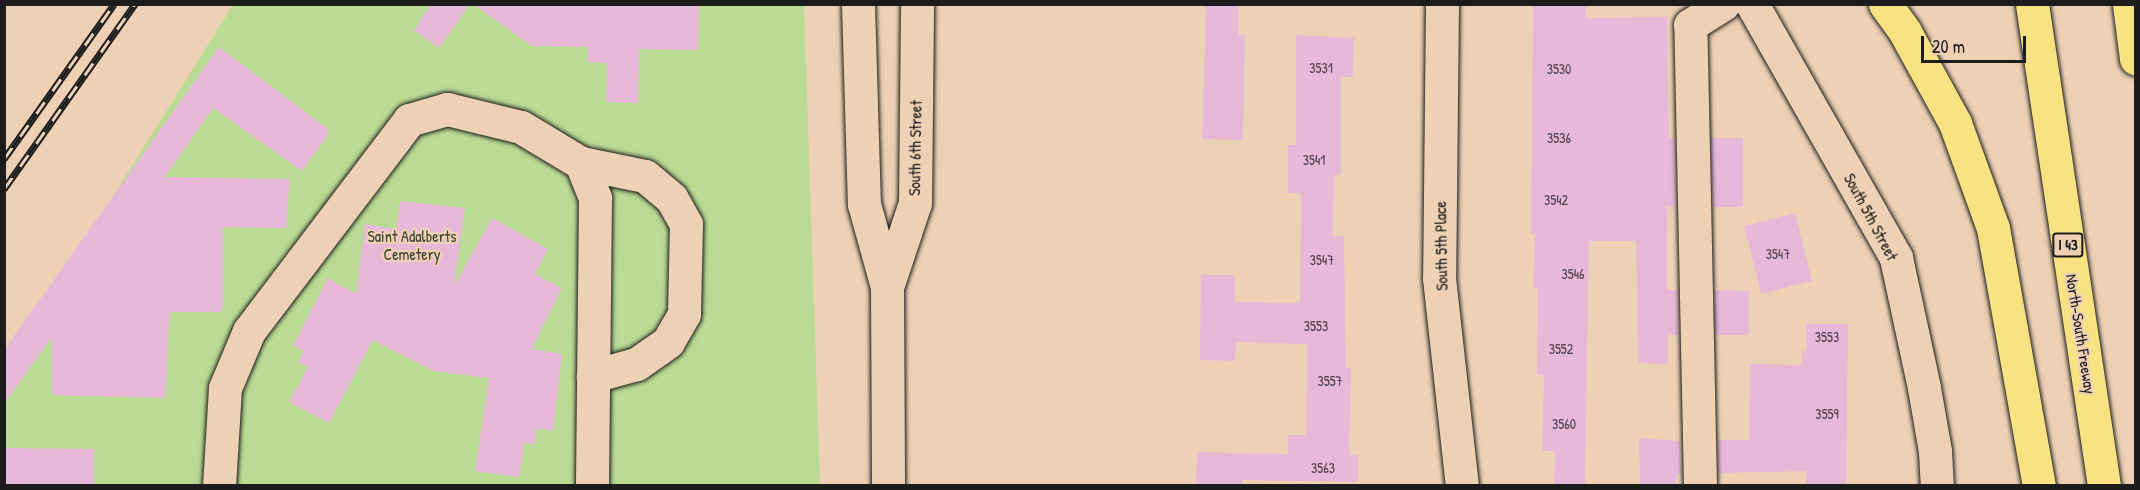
<!DOCTYPE html>
<html>
<head>
<meta charset="utf-8">
<style>
  body { margin:0 }
  #map { position:relative; width:2140px; height:490px; overflow:hidden; background:#eed1b5; font-family:"Patrick Hand",sans-serif }
  div>[style] { position:absolute }
  .green>* { inset:0; background:#badb94 }
  .building>* { inset:0; background:#e8b8d9 }
  .roads { filter:drop-shadow(0 0 2px #1c1c1c) drop-shadow(0 0 2px #1c1c1c) }
  .minor>* { height:33px; margin:-16.5px; padding:0 16.5px; transform-origin:16.5px; border-radius:16.5px; background:#eed1b5 }
  .highway>* { height:33px; margin:-16.5px; padding:0 16.5px; transform-origin:16.5px; border-radius:16.5px; background:#f8e281 }
  .rail>* { height:7px; margin-top:-3.5px; transform-origin:0; background:repeating-linear-gradient(90deg,#eed1b5 0 14px,#1c1c1c 0 28px); box-sizing:border-box; border-block:2px solid #1c1c1c }
  span { translate:-50% -50%; white-space:nowrap; text-align:center; line-height:1.15; -webkit-text-stroke:4.5px #eed1b5; paint-order:stroke }
  .number-label { font-size:14px; color:#4f434b }
  .number-label span { -webkit-text-stroke-width:0 }
  .shield-label span { padding:2px 4px; background:#eed1b5; border:2px solid; border-radius:4px; -webkit-text-stroke-width:0 }
  .shield-label { font-size:15px; color:#1c1c1c; font-weight:700 }
  .street-label { font-size:16px; color:#1c1c1c }
  .park-label { font-size:16px; color:#3c4234 }
  .frame { position:absolute; inset:0; border:6px solid #1c1c1c; pointer-events:none }
  .scale { position:absolute; left:1921px; top:36px; width:105px; height:27px; box-sizing:border-box; border:3px solid #1c1c1c; border-top:0; padding-left:8px; font-size:18px; line-height:21px; white-space:nowrap; color:#1c1c1c; -webkit-text-stroke:4px #eed1b5; paint-order:stroke }
</style>
</head>
<body>
<div id="map">
  <div class="green">
    <div style="clip-path:polygon(233px 5px,804px 5px,820px 485px,5px 485px,4px 370px)"></div>
  </div>
  <div class="building">
    <div style="clip-path:polygon(431px 4px,470px 4px,439px 48px,414px 30px)"></div>
    <div style="clip-path:polygon(473px 4px,699px 4px,698px 50px,639px 49px,638px 103px,606px 102px,607px 63px,587px 62px,588px 47px,532px 46px)"></div>
    <div style="clip-path:polygon(1206px 4px,1238px 4px,1238px 35px,1245px 35px,1243px 140px,1202px 139px)"></div>
    <div style="clip-path:polygon(1533px 4px,1586px 4px,1586px 18px,1667px 17px,1669px 138px,1674px 138px,1675px 207px,1667px 207px,1667px 290px,1677px 290px,1678px 335px,1668px 335px,1668px 364px,1638px 363px,1636px 241px,1589px 241px,1585px 486px,1554px 486px,1555px 451px,1542px 451px,1544px 375px,1537px 375px,1538px 288px,1533px 288px,1535px 234px,1531px 234px)"></div>
    <div style="clip-path:polygon(1296px 35px,1354px 38px,1353px 77px,1341px 77px,1341px 175px,1334px 175px,1333px 236px,1344px 236px,1346px 368px,1351px 368px,1349px 455px,1358px 455px,1358px 482px,1242px 480px,1242px 486px,1196px 486px,1197px 452px,1288px 454px,1288px 435px,1306px 435px,1307px 344px,1236px 342px,1235px 361px,1200px 360px,1201px 275px,1235px 275px,1235px 302px,1300px 303px,1301px 193px,1288px 193px,1288px 145px,1296px 145px)"></div>
    <div style="clip-path:polygon(219px 47px,328px 129px,328px 135px,302px 171px,213px 108px,165px 177px,290px 179px,286px 228px,223px 227px,223px 307px,220px 312px,170px 312px,165px 398px,52px 395px,52px 337px,4px 404px,4px 350px)"></div>
    <div style="clip-path:polygon(1711px 138px,1743px 138px,1743px 207px,1713px 207px)"></div>
    <div style="clip-path:polygon(400px 201px,465px 208px,454px 286px,492px 218px,548px 249px,535px 274px,562px 288px,532px 349px,562px 354px,553px 431px,537px 428px,535px 444px,524px 443px,520px 477px,475px 471px,489px 378px,434px 371px,373px 340px,329px 423px,289px 402px,308px 367px,298px 362px,304px 351px,293px 346px,328px 278px,356px 294px,365px 224px,396px 229px)"></div>
    <div style="clip-path:polygon(1795px 213px,1812px 281px,1761px 294px,1744px 226px)"></div>
    <div style="clip-path:polygon(1715px 290px,1749px 291px,1749px 335px,1715px 335px)"></div>
    <div style="clip-path:polygon(1806px 324px,1848px 324px,1846px 486px,1806px 486px,1806px 471px,1718px 473px,1718px 440px,1749px 440px,1750px 364px,1802px 365px,1802px 351px,1806px 351px)"></div>
    <div style="clip-path:polygon(1639px 438px,1680px 441px,1681px 474px,1676px 475px,1676px 486px,1640px 486px)"></div>
    <div style="clip-path:polygon(4px 448px,94px 449px,94px 486px,4px 486px)"></div>
  </div>
  <div class="roads">
    <div class="minor">
      <div style="left:858px;top:4px;width:200px;rotate:88.3deg"></div>
      <div style="left:864px;top:204px;width:86px;rotate:74.5deg"></div>
      <div style="left:887px;top:287px;width:199px;rotate:89.7deg"></div>
      <div style="left:1442px;top:4px;width:274px;rotate:90.6deg"></div>
      <div style="left:1439px;top:278px;width:209px;rotate:83.7deg"></div>
      <div style="left:1752px;top:4px;width:292px;rotate:60.4deg"></div>
      <div style="left:1896px;top:258px;width:133px;rotate:77.8deg"></div>
      <div style="left:1924px;top:388px;width:64px;rotate:80.1deg"></div>
      <div style="left:1935px;top:451px;width:35px;rotate:87deg"></div>
      <div style="left:581px;top:163px;width:65px;rotate:11.5deg"></div>
      <div style="left:645px;top:176px;width:35px;rotate:40deg"></div>
      <div style="left:672px;top:199px;width:29px;rotate:61deg"></div>
      <div style="left:686px;top:224px;width:90px;rotate:91.3deg"></div>
      <div style="left:684px;top:314px;width:32px;rotate:120deg"></div>
      <div style="left:668px;top:342px;width:39px;rotate:145deg"></div>
      <div style="left:636px;top:364px;width:45px;rotate:164.4deg"></div>
      <div style="left:887px;top:287px;width:89px;rotate:-71.6deg"></div>
      <div style="left:915px;top:203px;width:199px;rotate:-89.4deg"></div>
      <div style="left:219px;top:486px;width:98px;rotate:-86.5deg"></div>
      <div style="left:225px;top:388px;width:62px;rotate:-67.2deg"></div>
      <div style="left:249px;top:331px;width:265px;rotate:-52.8deg"></div>
      <div style="left:409px;top:120px;width:40px;rotate:-16deg"></div>
      <div style="left:447px;top:109px;width:76px;rotate:13.7deg"></div>
      <div style="left:521px;top:127px;width:70px;rotate:31deg"></div>
      <div style="left:581px;top:163px;width:38px;rotate:68deg"></div>
      <div style="left:595px;top:198px;width:288px;rotate:90.6deg"></div>
      <div style="left:1700px;top:486px;width:461px;rotate:-91.2deg"></div>
      <div style="left:1690px;top:25px;width:39px;rotate:-32deg"></div>
    </div>
    <div class="highway">
      <div style="left:1885px;top:4px;width:34px;rotate:54deg"></div>
      <div style="left:1905px;top:32px;width:104px;rotate:61.2deg"></div>
      <div style="left:1955px;top:123px;width:112px;rotate:70.1deg"></div>
      <div style="left:1993px;top:228px;width:262px;rotate:79.9deg"></div>
      <div style="left:2032px;top:4px;width:487px;rotate:81.5deg"></div>
      <div style="left:2129px;top:4px;width:55px;rotate:82.7deg"></div>
    </div>
  </div>
  <div class="rail">
    <div style="left:4px;top:159px;width:190px;rotate:-54.6deg"></div>
    <div style="left:4px;top:189px;width:227px;rotate:-54.7deg"></div>
  </div>
  <div class="number-label">
    <span style="left:1321px;top:68px">3531</span>
    <span style="left:1559px;top:69px">3530</span>
    <span style="left:1559px;top:138px">3536</span>
    <span style="left:1314px;top:160px">3541</span>
    <span style="left:1556px;top:200px">3542</span>
    <span style="left:1778px;top:254px">3547</span>
    <span style="left:1322px;top:260px">3547</span>
    <span style="left:1573px;top:274px">3546</span>
    <span style="left:1316px;top:326px">3553</span>
    <span style="left:1827px;top:337px">3553</span>
    <span style="left:1561px;top:349px">3552</span>
    <span style="left:1330px;top:381px">3557</span>
    <span style="left:1827px;top:414px">3559</span>
    <span style="left:1564px;top:424px">3560</span>
    <span style="left:1323px;top:468px">3563</span>
  </div>
  <div class="shield-label">
    <span style="left:2068px;top:245px">I 43</span>
  </div>
  <div class="street-label">
    <span style="left:915px;top:148px;rotate:-89deg">South 6th Street</span>
    <span style="left:1871px;top:217px;rotate:62deg">South 5th Street</span>
    <span style="left:1441px;top:246px;rotate:-91deg">South 5th Place</span>
    <span style="left:2081px;top:334px;rotate:81deg">North-South Freeway</span>
  </div>
  <div class="park-label">
    <span style="left:412px;top:245px">Saint Adalberts<br>Cemetery</span>
  </div>
  <div class="frame"></div>
  <div class="scale">20 m</div>
</div>
</body>
</html>
